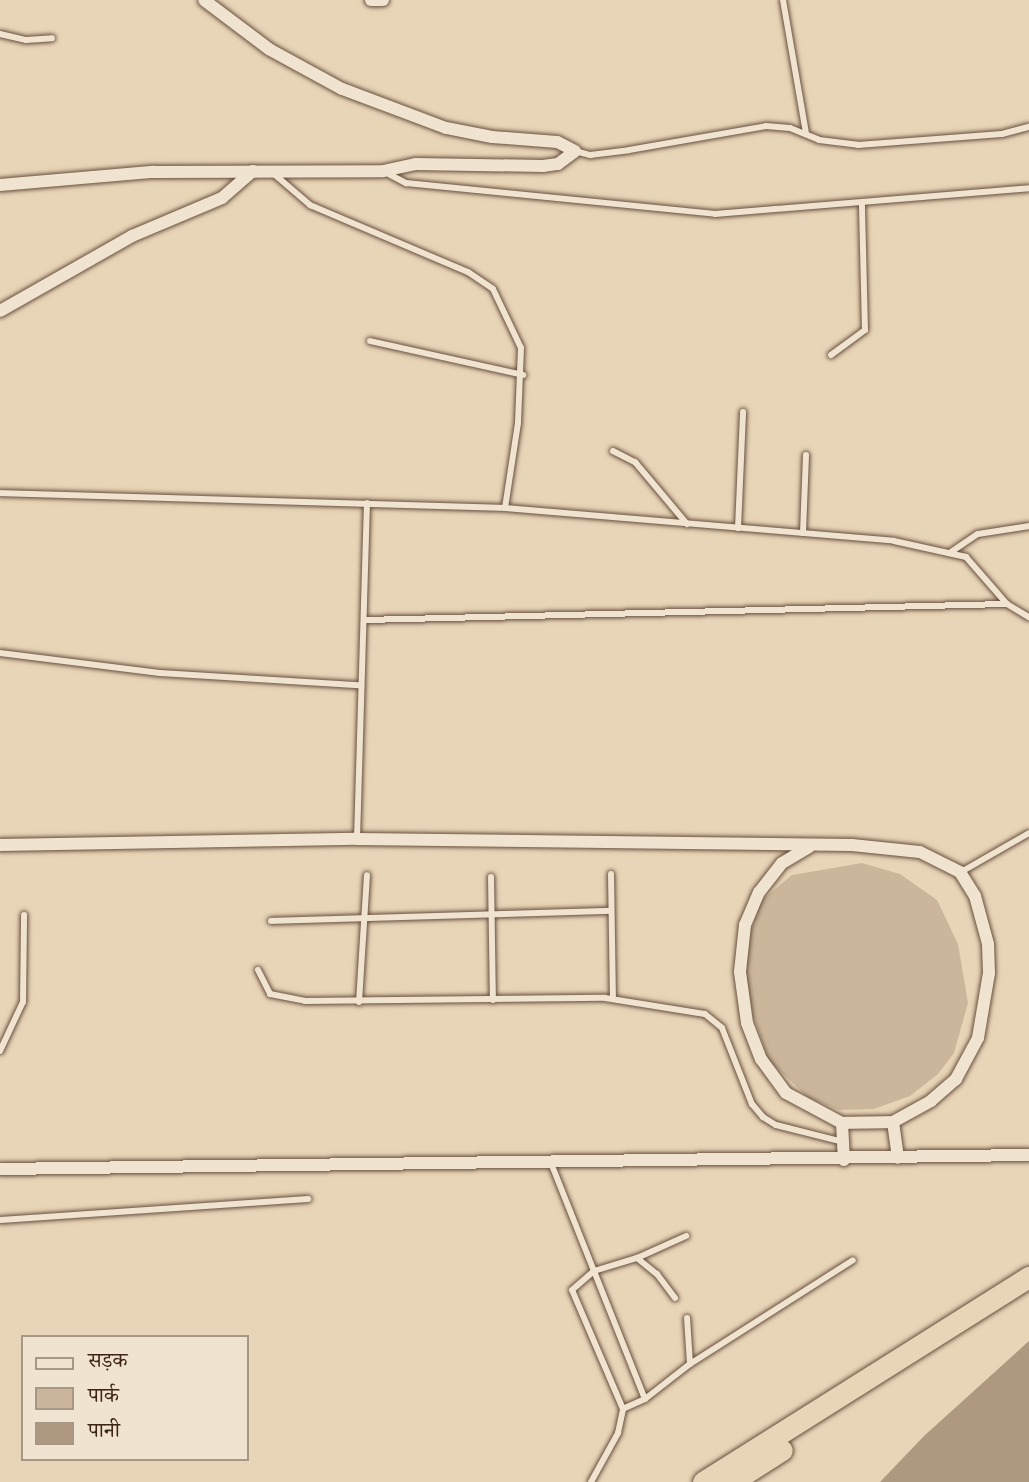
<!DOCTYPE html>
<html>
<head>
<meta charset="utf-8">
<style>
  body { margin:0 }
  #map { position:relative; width:1029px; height:1482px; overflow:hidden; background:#e8d4b7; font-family:"Libre Bodoni","Noto Serif Devanagari",serif }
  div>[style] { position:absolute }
  .green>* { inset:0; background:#cbb69c }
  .water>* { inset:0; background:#ae9880 }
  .roads { filter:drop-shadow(0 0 2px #68503e) drop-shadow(0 0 2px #68503e) }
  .lane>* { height:6px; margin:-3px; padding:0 3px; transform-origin:3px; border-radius:3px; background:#f0e3d0 }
  .street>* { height:12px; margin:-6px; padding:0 6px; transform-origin:6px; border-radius:6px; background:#f0e3d0 }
  .highway>* { height:21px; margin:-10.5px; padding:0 10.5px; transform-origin:10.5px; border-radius:10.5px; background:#e8d4b7 }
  span { translate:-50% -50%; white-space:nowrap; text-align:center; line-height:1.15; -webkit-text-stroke:5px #f0e3d0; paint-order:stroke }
  .legend { position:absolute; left:21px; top:1335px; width:228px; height:126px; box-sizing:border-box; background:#f0e3d0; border:2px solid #a89786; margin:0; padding:9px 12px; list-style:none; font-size:21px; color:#3d2416 }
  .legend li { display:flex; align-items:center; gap:14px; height:35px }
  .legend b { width:35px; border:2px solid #a89786 }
</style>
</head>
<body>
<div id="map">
  <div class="green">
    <div style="clip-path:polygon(862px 863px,900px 874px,937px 900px,958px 944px,968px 1003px,954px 1053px,938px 1074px,910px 1096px,874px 1109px,839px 1110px,809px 1098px,769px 1061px,744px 988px,744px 952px,761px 901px,792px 875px)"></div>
  </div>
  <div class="water">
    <div style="clip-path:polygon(1029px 1341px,1029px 1482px,880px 1482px,924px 1436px)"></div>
  </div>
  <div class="roads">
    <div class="lane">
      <div style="left:783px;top:0;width:135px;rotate:80.2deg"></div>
      <div style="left:0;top:34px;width:27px;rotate:13deg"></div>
      <div style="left:26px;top:40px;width:26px;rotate:-4deg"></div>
      <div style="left:575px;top:151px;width:16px;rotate:15deg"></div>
      <div style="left:590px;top:155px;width:39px;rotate:-7deg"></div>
      <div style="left:629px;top:150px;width:139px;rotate:-9.9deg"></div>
      <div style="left:766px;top:126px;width:24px;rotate:5deg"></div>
      <div style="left:790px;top:128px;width:31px;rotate:22deg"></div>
      <div style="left:819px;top:140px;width:39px;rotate:7deg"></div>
      <div style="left:858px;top:145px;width:144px;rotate:-4.4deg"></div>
      <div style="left:1002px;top:134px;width:28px;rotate:-15deg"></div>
      <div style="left:385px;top:172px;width:24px;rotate:28deg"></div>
      <div style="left:406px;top:183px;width:311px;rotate:5.7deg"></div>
      <div style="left:715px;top:214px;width:315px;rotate:-4.7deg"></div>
      <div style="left:274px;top:174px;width:48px;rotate:40.7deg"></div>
      <div style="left:310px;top:205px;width:172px;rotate:23deg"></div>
      <div style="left:468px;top:272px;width:30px;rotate:34deg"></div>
      <div style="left:493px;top:289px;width:65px;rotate:64.6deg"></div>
      <div style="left:521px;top:348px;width:75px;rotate:92.3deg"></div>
      <div style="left:518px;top:423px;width:86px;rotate:98.7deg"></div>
      <div style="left:370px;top:341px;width:157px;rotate:12.5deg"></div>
      <div style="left:831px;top:355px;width:42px;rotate:-36.3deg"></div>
      <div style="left:865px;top:330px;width:125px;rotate:-91.4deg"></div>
      <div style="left:613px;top:451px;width:25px;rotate:27deg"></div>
      <div style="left:635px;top:462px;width:81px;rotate:50deg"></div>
      <div style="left:0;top:493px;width:505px;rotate:1.7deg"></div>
      <div style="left:505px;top:508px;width:390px;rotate:4.8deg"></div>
      <div style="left:894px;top:541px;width:74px;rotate:12.5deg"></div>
      <div style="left:966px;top:557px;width:62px;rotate:48.9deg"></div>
      <div style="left:1007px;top:604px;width:26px;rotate:31deg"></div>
      <div style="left:738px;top:528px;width:116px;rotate:-87.5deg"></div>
      <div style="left:803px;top:533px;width:78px;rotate:-87.8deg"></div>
      <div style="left:951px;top:552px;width:32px;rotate:-34deg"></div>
      <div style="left:978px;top:534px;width:52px;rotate:-8.9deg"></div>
      <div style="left:365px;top:620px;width:642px;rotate:-1.43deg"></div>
      <div style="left:0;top:653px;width:161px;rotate:7.1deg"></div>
      <div style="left:160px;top:673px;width:199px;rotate:3.5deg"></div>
      <div style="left:357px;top:839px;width:336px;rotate:-88.3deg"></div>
      <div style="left:961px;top:872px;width:78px;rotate:-29.8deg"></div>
      <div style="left:611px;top:874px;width:125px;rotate:89.1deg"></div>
      <div style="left:491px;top:877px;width:123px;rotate:89.1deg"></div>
      <div style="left:271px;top:921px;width:339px;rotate:-1.7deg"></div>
      <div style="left:258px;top:970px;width:27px;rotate:63deg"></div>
      <div style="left:270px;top:994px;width:36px;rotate:11deg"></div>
      <div style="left:305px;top:1001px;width:300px;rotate:-0.6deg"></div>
      <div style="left:605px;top:998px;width:101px;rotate:9.1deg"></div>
      <div style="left:705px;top:1014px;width:22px;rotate:39deg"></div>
      <div style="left:722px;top:1028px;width:82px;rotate:68.5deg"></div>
      <div style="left:752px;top:1104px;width:17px;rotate:50deg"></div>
      <div style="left:763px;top:1117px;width:15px;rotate:32deg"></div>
      <div style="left:776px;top:1125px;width:69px;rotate:14.2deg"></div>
      <div style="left:359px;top:1002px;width:127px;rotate:-86.4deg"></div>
      <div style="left:0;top:1051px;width:54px;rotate:-64.9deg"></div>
      <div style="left:23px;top:1002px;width:87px;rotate:-89.3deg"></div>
      <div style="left:551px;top:1163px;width:254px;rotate:68.3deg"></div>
      <div style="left:645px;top:1399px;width:57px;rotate:-37.9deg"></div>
      <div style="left:690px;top:1364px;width:46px;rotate:-93.7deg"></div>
      <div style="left:0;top:1220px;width:309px;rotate:-3.9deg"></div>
      <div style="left:637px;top:1258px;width:54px;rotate:-24.2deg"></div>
      <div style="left:690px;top:1364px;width:193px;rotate:-32.5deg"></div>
      <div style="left:645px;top:1399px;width:24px;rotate:156deg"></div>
      <div style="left:623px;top:1409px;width:129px;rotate:-113.2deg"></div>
      <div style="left:572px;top:1290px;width:29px;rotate:-41deg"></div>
      <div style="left:594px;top:1271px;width:45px;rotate:-16.8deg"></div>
      <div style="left:637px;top:1258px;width:26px;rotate:39deg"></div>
      <div style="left:657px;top:1274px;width:30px;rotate:53deg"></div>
      <div style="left:591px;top:1482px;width:56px;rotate:-61.1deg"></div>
      <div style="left:618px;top:1433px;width:25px;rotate:-78deg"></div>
    </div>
    <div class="street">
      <div style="left:371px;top:0;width:12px"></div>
      <div style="left:0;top:185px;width:154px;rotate:-4.9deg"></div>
      <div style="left:153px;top:172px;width:230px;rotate:-0.2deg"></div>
      <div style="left:383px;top:171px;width:34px;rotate:-12deg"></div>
      <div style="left:416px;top:164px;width:127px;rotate:0.9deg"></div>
      <div style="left:543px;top:166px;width:15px;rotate:-8deg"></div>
      <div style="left:558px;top:164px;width:21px;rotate:-37deg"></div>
      <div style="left:575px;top:151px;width:20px;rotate:-153deg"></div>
      <div style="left:557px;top:142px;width:65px;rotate:-175.6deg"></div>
      <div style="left:492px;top:137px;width:47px;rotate:-168.9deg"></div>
      <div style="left:446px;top:128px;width:111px;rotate:-159.4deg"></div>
      <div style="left:342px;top:89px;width:83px;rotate:-151.3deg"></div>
      <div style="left:269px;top:49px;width:81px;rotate:-143deg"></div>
      <div style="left:0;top:311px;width:152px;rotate:-29.6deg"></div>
      <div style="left:132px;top:236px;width:98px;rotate:-22.9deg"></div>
      <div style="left:222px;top:198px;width:41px;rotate:-41.1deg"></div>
      <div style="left:0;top:845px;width:357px;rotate:-1deg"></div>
      <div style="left:357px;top:839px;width:495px;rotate:0.7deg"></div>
      <div style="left:852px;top:845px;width:68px;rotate:5.9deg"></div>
      <div style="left:920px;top:852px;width:45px;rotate:26.6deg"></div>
      <div style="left:960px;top:872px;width:28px;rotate:58deg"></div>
      <div style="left:975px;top:896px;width:50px;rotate:74.8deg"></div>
      <div style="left:988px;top:944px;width:29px;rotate:88deg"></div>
      <div style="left:989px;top:973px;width:66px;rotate:99.6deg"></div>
      <div style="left:978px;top:1038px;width:47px;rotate:118.2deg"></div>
      <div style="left:956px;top:1079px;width:33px;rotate:139deg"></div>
      <div style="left:931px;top:1101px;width:43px;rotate:151.1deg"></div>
      <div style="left:893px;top:1122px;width:36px;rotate:82deg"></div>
      <div style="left:809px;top:847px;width:31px;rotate:149deg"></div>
      <div style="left:782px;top:863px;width:37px;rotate:128deg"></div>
      <div style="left:759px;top:892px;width:36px;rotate:113deg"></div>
      <div style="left:745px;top:925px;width:47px;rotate:96.1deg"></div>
      <div style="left:740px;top:972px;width:51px;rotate:82.2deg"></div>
      <div style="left:747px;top:1023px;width:39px;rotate:69deg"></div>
      <div style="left:761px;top:1059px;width:42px;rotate:53.7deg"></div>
      <div style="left:786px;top:1093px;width:64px;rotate:28.2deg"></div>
      <div style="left:842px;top:1123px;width:37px;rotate:87deg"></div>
      <div style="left:842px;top:1123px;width:51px;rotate:-1.1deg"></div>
      <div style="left:0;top:1169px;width:1029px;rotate:-0.78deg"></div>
    </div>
    <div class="highway">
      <div style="left:703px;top:1482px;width:385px;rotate:-32.2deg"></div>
      <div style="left:732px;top:1482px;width:59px;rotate:-32.6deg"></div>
    </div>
  </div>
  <ul class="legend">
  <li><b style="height:9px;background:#f0e3d0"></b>सड़क</li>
  <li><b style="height:19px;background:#cbb69c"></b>पार्क</li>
  <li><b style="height:19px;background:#ae9880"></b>पानी</li>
  </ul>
</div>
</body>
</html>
